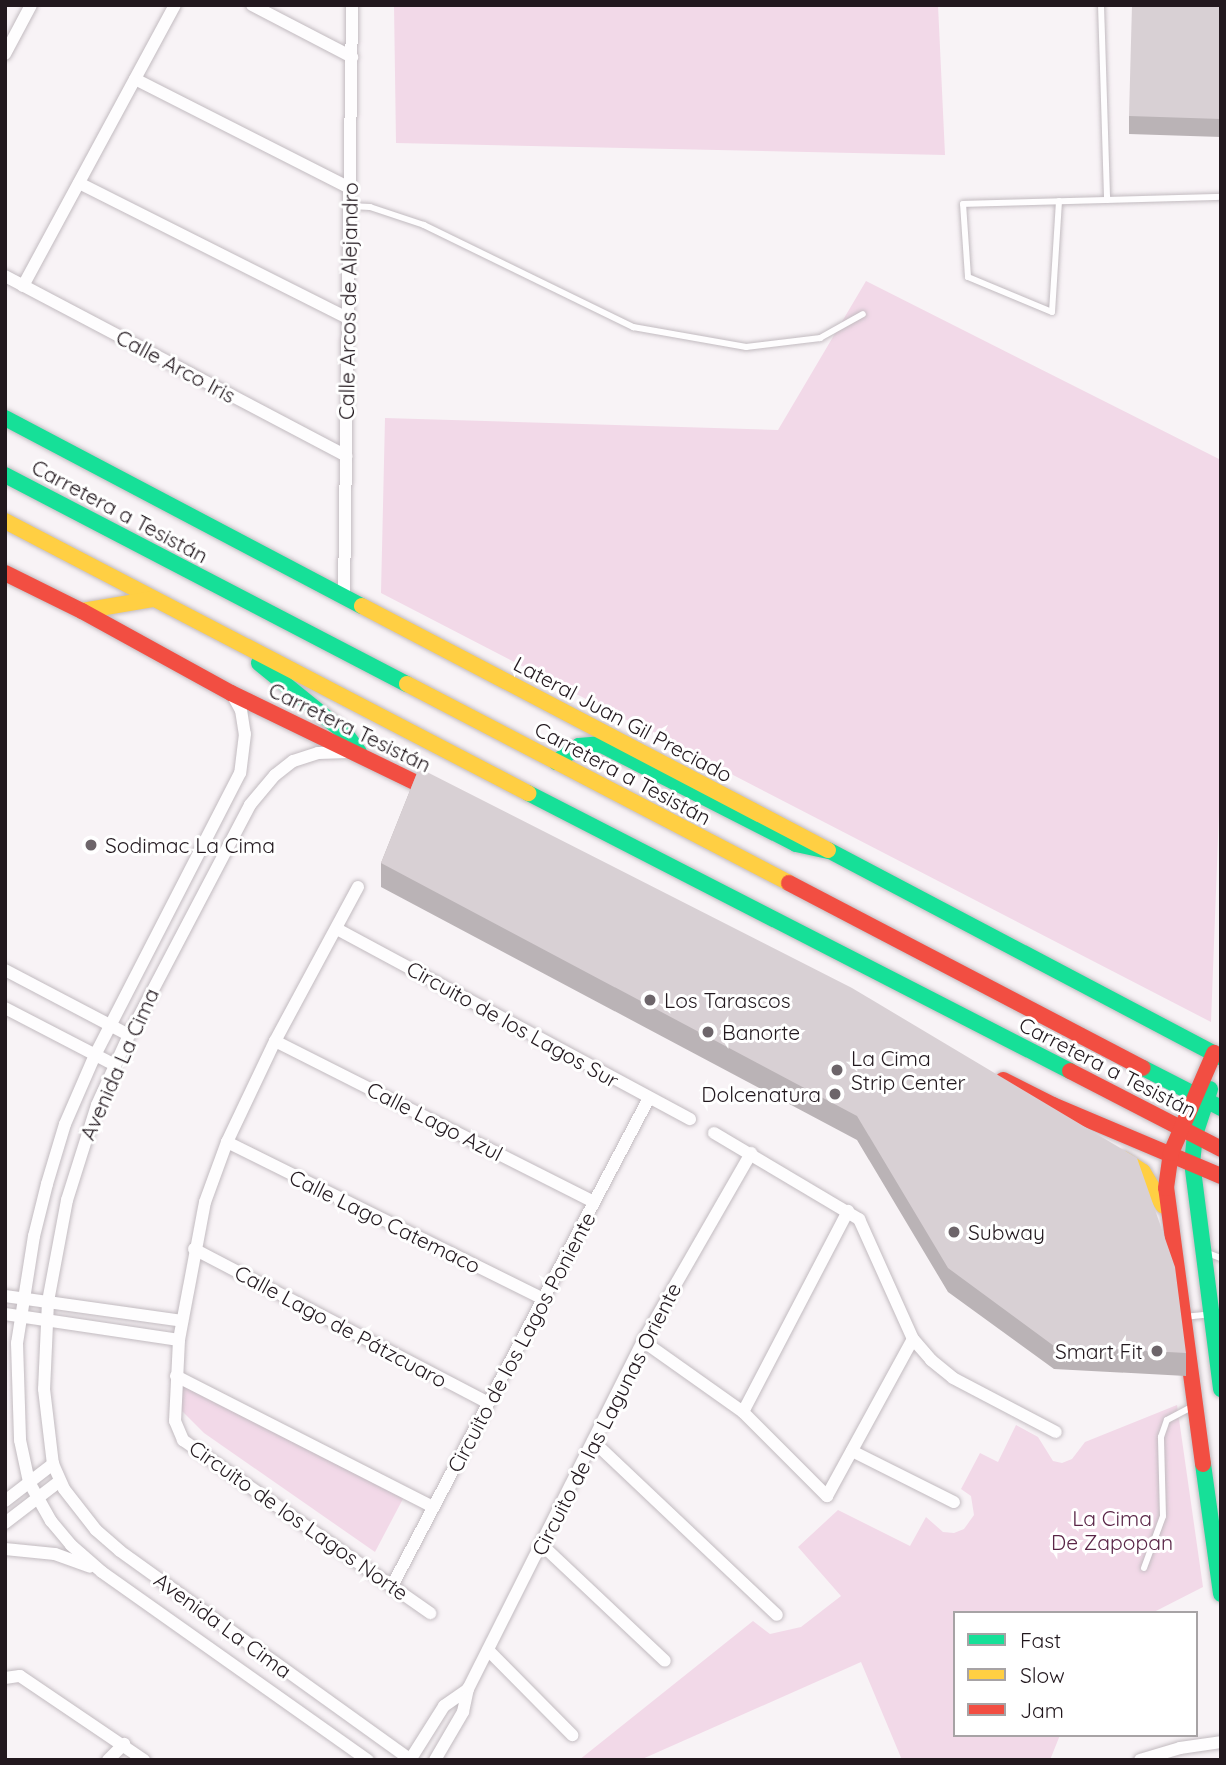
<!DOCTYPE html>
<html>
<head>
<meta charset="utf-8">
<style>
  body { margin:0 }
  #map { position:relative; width:1226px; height:1765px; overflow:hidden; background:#f8f3f6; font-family:Quicksand,sans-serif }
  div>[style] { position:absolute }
  .green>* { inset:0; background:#f2d9e8 }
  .roads { filter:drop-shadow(0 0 2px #c2bbc0) drop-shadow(0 0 2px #c2bbc0) }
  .lane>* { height:6px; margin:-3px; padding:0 3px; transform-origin:3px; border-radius:3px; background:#fefdfe }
  .street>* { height:12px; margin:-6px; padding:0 6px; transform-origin:6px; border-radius:6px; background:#fefdfe }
  .fast>* { height:16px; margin:-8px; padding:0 8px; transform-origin:8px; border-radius:8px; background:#16e098 }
  .slow>* { height:16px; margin:-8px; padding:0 8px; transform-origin:8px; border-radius:8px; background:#ffcf43 }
  .jam>* { height:16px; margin:-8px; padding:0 8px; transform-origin:8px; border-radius:8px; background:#f24e42 }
  .wall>* { inset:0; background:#bab3b6 }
  .building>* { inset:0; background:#d8d0d4 }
  .dots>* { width:19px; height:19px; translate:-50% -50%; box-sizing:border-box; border:4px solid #fff; border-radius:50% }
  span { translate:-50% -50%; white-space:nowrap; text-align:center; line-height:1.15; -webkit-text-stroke:6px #fff; paint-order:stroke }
  .street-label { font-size:21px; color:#22181e }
  .poi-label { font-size:21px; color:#22181e }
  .left { translate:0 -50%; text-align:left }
  .right { translate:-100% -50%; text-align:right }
  .park-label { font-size:21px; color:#5a2547 }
  .frame { position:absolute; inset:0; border:7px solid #22181e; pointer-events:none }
  .legend { position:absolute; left:953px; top:1611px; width:245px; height:126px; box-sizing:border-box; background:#fff; border:2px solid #a7a3a5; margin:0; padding:9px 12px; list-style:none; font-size:21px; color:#22181e }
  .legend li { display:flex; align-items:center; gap:14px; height:35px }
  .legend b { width:35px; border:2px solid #a7a3a5 }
</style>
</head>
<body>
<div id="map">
  <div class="green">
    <div style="clip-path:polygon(394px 5px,938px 5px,945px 155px,396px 143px)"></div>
    <div style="clip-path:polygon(866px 281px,1221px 460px,1221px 760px,1211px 1022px,381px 593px,385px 418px,778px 430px)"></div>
    <div style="clip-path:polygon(176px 1376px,406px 1493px,375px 1552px,204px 1433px,182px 1411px,176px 1395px)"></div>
    <div style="clip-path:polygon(1177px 1405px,1203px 1587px,1152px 1613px,955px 1613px,955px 1735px,1060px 1735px,1050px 1760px,902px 1760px,861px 1662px,640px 1760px,579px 1760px,753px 1621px,770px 1634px,801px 1627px,841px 1596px,798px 1547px,838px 1510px,910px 1546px,926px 1517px,943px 1532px,954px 1533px,964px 1529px,974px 1515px,971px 1496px,961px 1489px,980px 1453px,998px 1462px,1016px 1425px,1038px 1437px,1053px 1461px,1062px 1463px,1072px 1459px,1085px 1442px)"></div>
  </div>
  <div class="roads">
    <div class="lane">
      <div style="left:1101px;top:5px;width:195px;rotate:88.2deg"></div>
      <div style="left:1059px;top:201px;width:111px;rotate:93.6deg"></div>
      <div style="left:1052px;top:312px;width:91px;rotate:-157.4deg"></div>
      <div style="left:968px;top:277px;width:73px;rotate:-93.9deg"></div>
      <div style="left:963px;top:204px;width:258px;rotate:-1.6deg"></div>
      <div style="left:350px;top:206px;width:20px;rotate:3deg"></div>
      <div style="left:370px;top:207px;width:57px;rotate:18.4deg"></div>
      <div style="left:424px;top:225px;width:233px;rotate:26deg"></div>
      <div style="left:633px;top:327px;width:115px;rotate:10deg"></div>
      <div style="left:746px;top:347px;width:75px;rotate:-6.9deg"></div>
      <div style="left:820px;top:338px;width:49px;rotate:-29.2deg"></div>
      <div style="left:1205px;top:1252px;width:17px;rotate:21deg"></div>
      <div style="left:1184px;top:1317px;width:37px;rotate:-6deg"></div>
      <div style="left:1144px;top:1568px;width:55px;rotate:-69.9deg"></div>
      <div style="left:1163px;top:1516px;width:79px;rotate:-91.5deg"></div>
      <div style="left:1161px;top:1437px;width:18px;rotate:-71deg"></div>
      <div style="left:1167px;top:1420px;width:32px;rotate:-28deg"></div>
    </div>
    <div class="street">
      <div style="left:252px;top:5px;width:113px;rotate:27.5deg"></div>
      <div style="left:5px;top:54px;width:55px;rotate:-62deg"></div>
      <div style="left:135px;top:79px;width:241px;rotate:26.9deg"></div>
      <div style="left:79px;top:183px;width:301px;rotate:26.7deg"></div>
      <div style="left:5px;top:276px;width:386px;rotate:27.8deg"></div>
      <div style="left:23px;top:286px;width:319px;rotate:-61.6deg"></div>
      <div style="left:344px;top:596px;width:591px;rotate:-89.22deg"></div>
      <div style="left:232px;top:694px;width:18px;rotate:61deg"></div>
      <div style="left:241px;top:710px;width:24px;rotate:81deg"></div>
      <div style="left:245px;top:734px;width:39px;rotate:97deg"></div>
      <div style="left:240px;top:773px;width:317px;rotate:117.2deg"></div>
      <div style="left:95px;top:1055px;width:75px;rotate:113.5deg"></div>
      <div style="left:65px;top:1124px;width:63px;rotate:106.7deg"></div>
      <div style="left:47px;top:1184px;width:54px;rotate:104deg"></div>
      <div style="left:34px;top:1236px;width:108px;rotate:99deg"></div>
      <div style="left:17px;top:1343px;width:97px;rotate:88.2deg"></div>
      <div style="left:20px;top:1440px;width:43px;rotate:77.9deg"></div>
      <div style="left:29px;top:1482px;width:45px;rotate:60.6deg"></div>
      <div style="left:51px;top:1521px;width:31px;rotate:50deg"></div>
      <div style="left:71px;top:1545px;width:41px;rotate:41.1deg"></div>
      <div style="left:102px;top:1572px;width:326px;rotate:35.3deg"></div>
      <div style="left:348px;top:752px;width:30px;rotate:178deg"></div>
      <div style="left:318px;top:753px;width:26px;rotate:162deg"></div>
      <div style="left:293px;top:761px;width:23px;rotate:142deg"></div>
      <div style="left:275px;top:775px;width:39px;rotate:130deg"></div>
      <div style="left:250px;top:805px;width:260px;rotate:117.7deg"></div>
      <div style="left:129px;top:1035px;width:77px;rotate:114.6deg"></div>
      <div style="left:97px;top:1105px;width:100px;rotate:107.5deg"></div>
      <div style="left:67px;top:1200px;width:104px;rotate:100.6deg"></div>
      <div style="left:48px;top:1302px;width:87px;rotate:92.6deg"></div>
      <div style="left:44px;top:1389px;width:76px;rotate:83.2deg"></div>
      <div style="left:53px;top:1464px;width:27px;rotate:66deg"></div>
      <div style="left:64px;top:1489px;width:52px;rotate:52deg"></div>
      <div style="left:96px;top:1530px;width:32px;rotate:41deg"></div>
      <div style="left:120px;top:1551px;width:358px;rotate:35.7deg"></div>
      <div style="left:358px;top:887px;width:175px;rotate:118.3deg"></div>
      <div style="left:275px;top:1041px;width:112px;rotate:115.4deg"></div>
      <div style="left:227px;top:1142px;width:64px;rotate:110.1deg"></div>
      <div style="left:205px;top:1202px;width:140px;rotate:100.7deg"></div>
      <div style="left:179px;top:1340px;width:81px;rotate:92.8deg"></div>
      <div style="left:175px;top:1421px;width:21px;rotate:67deg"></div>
      <div style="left:183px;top:1440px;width:302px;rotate:35deg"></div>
      <div style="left:337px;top:929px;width:401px;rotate:28.3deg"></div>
      <div style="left:5px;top:970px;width:140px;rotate:27.7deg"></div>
      <div style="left:5px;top:1008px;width:124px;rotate:27.4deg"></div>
      <div style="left:275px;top:1041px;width:357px;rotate:26.8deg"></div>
      <div style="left:714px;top:1133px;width:169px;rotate:30.7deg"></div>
      <div style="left:859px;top:1219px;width:132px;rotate:65.8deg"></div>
      <div style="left:913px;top:1339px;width:28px;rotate:49deg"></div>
      <div style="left:931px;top:1360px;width:28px;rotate:39deg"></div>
      <div style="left:953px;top:1378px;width:116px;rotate:27.7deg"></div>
      <div style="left:227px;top:1142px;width:353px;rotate:26.4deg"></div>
      <div style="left:194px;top:1249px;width:332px;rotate:27.6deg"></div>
      <div style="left:5px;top:1296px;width:179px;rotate:8deg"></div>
      <div style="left:5px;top:1314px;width:176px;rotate:8.5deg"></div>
      <div style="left:643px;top:1341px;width:123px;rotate:35.4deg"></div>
      <div style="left:743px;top:1412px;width:119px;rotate:45deg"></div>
      <div style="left:827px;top:1496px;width:179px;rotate:-61.3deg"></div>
      <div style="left:176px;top:1376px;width:288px;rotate:27deg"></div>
      <div style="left:743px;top:1412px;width:227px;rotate:-62.4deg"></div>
      <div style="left:593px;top:1441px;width:253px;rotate:43.4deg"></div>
      <div style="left:852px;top:1451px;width:114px;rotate:26.6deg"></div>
      <div style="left:5px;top:1501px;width:61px;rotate:-37.6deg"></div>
      <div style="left:5px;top:1523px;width:69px;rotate:-37.4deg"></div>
      <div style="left:541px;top:1544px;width:170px;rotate:43.3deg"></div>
      <div style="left:5px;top:1549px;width:50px;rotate:5.7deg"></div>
      <div style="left:55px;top:1554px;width:37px;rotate:20deg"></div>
      <div style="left:392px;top:1586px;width:552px;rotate:-62.23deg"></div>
      <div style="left:488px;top:1650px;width:120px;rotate:45.3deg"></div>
      <div style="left:5px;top:1678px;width:15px;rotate:-8deg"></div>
      <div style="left:20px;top:1676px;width:150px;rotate:34.1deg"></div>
      <div style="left:108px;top:1760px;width:23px;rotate:-45deg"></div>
      <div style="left:410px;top:1760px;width:64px;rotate:-57.8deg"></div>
      <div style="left:444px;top:1706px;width:29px;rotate:-35deg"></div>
      <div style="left:435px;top:1760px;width:56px;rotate:-59.7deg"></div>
      <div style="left:463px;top:1712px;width:24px;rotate:-78deg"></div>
      <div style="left:468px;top:1689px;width:390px;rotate:-63.3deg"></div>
      <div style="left:643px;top:1341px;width:217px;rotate:-60.1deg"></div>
      <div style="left:1140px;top:1760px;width:42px;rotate:-16.7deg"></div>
      <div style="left:1180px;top:1748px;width:41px;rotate:-8.3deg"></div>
    </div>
    <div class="fast">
      <div style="left:5px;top:418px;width:403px;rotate:27.8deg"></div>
      <div style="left:5px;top:475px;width:453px;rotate:27.5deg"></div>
      <div style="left:259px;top:663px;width:111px;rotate:39.1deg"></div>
      <div style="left:345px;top:733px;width:24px;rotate:54deg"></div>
      <div style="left:556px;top:762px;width:28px;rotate:-35deg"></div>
      <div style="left:579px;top:746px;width:21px;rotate:-5deg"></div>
      <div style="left:600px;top:744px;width:220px;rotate:27deg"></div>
      <div style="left:796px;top:844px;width:34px;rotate:12deg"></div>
      <div style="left:528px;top:793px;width:609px;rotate:27.15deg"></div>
      <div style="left:828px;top:850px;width:444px;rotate:27.8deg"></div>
      <div style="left:1143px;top:1068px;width:88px;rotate:27.1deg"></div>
      <div style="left:1210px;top:1089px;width:48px;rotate:108.1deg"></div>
      <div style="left:1195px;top:1135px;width:27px;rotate:96deg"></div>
      <div style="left:1192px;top:1162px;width:229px;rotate:82.7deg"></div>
      <div style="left:1203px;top:1464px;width:131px;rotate:82.1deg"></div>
    </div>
    <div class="slow">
      <div style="left:5px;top:521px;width:590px;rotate:27.48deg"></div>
      <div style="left:362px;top:606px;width:526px;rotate:27.64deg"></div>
      <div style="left:82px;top:611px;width:73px;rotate:-9.5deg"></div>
      <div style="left:407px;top:684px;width:431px;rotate:27.5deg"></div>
      <div style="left:1123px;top:1159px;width:24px;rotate:33deg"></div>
      <div style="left:1143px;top:1172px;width:39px;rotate:59deg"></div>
    </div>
    <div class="jam">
      <div style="left:5px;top:573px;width:86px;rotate:26.3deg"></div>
      <div style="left:82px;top:611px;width:170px;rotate:28.8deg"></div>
      <div style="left:231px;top:693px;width:227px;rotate:25.9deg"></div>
      <div style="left:789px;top:883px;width:399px;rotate:27.6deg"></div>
      <div style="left:1070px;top:1071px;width:170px;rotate:27.3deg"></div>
      <div style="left:1003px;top:1080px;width:56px;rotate:26.6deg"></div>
      <div style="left:1053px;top:1105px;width:182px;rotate:22.9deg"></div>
      <div style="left:1203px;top:1464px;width:278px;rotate:-97.6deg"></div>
      <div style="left:1166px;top:1188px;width:35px;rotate:-82deg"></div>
      <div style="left:1171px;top:1153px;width:109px;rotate:-66.7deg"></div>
    </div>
  </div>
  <div class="wall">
    <div style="clip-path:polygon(944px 5px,976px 5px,944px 7px)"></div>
    <div style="clip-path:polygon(1221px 5px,1221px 137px,1129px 134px,1129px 116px)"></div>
    <div style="clip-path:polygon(419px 768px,1186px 1353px,1186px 1376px,1054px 1369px,948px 1292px,857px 1140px,381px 887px,381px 863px)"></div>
  </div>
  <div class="building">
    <div style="clip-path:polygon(1132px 5px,1221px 5px,1221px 119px,1129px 116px)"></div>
    <div style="clip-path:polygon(419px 768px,852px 988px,1137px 1158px,1175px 1267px,1186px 1353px,1054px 1346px,948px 1268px,857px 1116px,381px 863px)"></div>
  </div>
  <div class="dots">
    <div style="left:91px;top:845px;background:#6d656a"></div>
    <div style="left:650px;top:1000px;background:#6d656a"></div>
    <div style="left:708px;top:1032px;background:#6d656a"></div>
    <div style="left:837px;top:1070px;background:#6d656a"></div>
    <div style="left:835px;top:1094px;background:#6d656a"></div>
    <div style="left:954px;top:1232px;background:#6d656a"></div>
    <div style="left:1157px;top:1351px;background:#6d656a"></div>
  </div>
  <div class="street-label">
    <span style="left:348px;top:301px;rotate:-89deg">Calle Arcos de Alejandro</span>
    <span style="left:176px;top:366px;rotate:28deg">Calle Arco Iris</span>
    <span style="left:120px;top:511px;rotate:28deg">Carretera a Tesistán</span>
    <span style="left:623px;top:719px;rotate:28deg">Lateral Juan Gil Preciado</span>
    <span style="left:350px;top:727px;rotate:26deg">Carretera Tesistán</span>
    <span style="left:623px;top:773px;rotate:28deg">Carretera a Tesistán</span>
    <span style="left:513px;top:1024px;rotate:29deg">Circuito de los Lagos Sur</span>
    <span style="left:119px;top:1064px;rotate:-66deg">Avenida La Cima</span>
    <span style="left:1108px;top:1067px;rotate:27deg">Carretera a Tesistán</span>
    <span style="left:435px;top:1121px;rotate:27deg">Calle Lago Azul</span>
    <span style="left:385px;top:1221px;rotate:26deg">Calle Lago Catemaco</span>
    <span style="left:341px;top:1326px;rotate:28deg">Calle Lago de Pátzcuaro</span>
    <span style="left:521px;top:1342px;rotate:-62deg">Circuito de los Lagos Poniente</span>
    <span style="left:606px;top:1419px;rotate:-63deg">Circuito de las Lagunas Oriente</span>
    <span style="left:299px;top:1520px;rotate:35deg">Circuito de los Lagos Norte</span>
    <span style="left:223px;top:1625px;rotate:36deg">Avenida La Cima</span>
  </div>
  <div class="poi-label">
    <span class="left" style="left:105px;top:845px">Sodimac La Cima</span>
    <span class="left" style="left:664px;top:1000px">Los Tarascos</span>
    <span class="left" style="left:722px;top:1032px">Banorte</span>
    <span class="left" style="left:851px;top:1070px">La Cima<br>Strip Center</span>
    <span class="right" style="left:821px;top:1094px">Dolcenatura</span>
    <span class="left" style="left:968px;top:1232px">Subway</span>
    <span class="right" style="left:1143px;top:1351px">Smart Fit</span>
  </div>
  <div class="park-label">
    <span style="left:1112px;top:1530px">La Cima<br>De Zapopan</span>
  </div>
  <div class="frame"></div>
  <ul class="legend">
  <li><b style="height:9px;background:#16e098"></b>Fast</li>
  <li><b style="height:9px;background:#ffcf43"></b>Slow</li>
  <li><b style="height:9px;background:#f24e42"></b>Jam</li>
  </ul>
</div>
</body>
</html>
